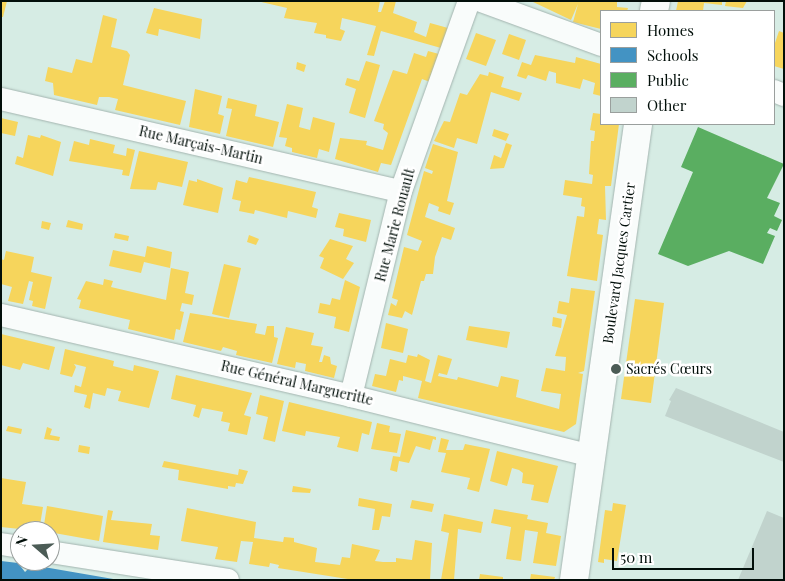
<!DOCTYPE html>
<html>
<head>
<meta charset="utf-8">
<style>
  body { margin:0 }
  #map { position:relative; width:785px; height:581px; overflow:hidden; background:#d6ece4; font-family:"Playfair Display",serif }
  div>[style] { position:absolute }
  .homes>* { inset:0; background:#f6d55c }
  .schools>* { inset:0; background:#4393c3 }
  .public>* { inset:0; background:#5aae61 }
  .building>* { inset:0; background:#c1d3cd }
  .roads { filter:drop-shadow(0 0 1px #a3b4af) drop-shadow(0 0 1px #a3b4af) }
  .street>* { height:22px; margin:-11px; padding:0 11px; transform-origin:11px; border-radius:11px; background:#f9fcfb }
  .secondary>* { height:28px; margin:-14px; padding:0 14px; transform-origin:14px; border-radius:14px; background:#f9fcfb }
  .dots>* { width:14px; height:14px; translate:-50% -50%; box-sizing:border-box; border:2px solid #fff; border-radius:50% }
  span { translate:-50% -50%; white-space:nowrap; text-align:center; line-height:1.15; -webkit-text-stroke:5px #fff; paint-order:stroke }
  .street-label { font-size:14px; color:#020f0a }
  .poi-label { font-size:14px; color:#020f0a }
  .left { translate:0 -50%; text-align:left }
  .frame { position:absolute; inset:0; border:2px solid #020f0a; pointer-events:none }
  .legend { position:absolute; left:600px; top:10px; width:175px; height:115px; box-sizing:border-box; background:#fff; border:1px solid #9a9f9d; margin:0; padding:6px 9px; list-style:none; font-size:15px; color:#020f0a }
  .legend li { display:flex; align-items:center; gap:10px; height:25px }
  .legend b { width:25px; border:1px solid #9a9f9d }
  .north { position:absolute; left:10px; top:521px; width:50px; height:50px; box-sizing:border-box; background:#fff; border:1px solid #9a9f9d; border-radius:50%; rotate:289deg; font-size:14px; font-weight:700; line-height:20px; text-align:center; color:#020f0a }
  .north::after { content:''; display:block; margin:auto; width:18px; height:22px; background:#4c5c56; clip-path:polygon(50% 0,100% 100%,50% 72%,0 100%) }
  .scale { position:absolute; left:612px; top:548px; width:142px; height:22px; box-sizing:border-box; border:2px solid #020f0a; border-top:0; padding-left:6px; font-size:15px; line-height:18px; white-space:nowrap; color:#020f0a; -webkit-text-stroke:4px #fff; paint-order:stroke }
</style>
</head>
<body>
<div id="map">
  <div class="homes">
    <div style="clip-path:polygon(1px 1px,7px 1px,3px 17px,1px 17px)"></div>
    <div style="clip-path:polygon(257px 1px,380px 1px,378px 12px,381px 12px,385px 1px,396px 1px,393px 13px,417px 22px,414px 32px,426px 37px,430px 23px,448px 28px,441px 48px,381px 31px,374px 56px,367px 55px,376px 26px,342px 18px,340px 29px,345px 31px,341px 41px,326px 38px,326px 35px,314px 33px,317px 23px,284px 18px,287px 8px)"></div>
    <div style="clip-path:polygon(531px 1px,617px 1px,617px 7px,628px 8px,627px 11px,601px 11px,601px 29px,573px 22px,578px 4px,571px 20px)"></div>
    <div style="clip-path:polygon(678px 1px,722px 1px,722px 5px,704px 3px,703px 11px,676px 11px)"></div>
    <div style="clip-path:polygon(726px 1px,747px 1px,743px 8px,725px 6px)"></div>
    <div style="clip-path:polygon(154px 8px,202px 19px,200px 39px,159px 29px,158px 36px,146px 33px)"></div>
    <div style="clip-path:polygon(103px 15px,117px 19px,111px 47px,127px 51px,130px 55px,123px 85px,186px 101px,180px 125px,115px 110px,118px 99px,109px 97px,99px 97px,97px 105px,54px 95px,53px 83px,45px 81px,48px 67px,72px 73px,76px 59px,92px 63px)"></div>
    <div style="clip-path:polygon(779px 31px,784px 33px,784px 69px,774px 66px,774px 46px)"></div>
    <div style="clip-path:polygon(476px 33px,496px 40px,486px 66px,466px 59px)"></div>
    <div style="clip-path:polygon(509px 34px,526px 40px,519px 60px,502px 54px)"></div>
    <div style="clip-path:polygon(428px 51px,439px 54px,430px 82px,422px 79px,391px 165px,381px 163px,378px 172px,335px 159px,340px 138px,367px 141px,366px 145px,383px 150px,388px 133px,383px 129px,384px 124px,374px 121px,393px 70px,407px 74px,414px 53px,426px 57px)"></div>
    <div style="clip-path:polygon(535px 55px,575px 63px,576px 57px,601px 64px,601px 96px,593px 94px,595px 83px,583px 79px,580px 89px,556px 83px,556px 73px,549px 71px,546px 81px,528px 75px,526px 79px,517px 76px,522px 62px,531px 65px)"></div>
    <div style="clip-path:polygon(366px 61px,380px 65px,365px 118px,349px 113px,356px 89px,345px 85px,347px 78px,359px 81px)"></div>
    <div style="clip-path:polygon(297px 62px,306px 65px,304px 72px,296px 69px)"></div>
    <div style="clip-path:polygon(489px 72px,504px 77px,501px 87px,522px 93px,519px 101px,491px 92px,477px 144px,457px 138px,454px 148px,434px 141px,444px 121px,450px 122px,460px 93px,467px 95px,480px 74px,488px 76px)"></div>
    <div style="clip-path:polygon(195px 89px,222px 96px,218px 114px,224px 116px,220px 134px,189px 127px)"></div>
    <div style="clip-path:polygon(228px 98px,257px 105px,255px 116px,279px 122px,273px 147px,226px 136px,232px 109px,226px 108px)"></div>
    <div style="clip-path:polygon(287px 104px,303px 108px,299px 127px,310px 130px,313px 117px,335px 123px,329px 152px,319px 149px,317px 158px,292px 152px,292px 148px,285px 146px,287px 138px,279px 137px)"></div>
    <div style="clip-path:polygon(593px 113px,601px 114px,601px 124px,619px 124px,611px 186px,605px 186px,606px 220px,599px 219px,597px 234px,603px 235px,597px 281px,567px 276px,577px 216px,584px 217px,585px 207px,581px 206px,582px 198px,563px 195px,565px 180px,592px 184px,593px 175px,589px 174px,591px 141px,594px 141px,595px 131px,590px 130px)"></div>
    <div style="clip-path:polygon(1px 118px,18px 122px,15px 136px,1px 133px)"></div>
    <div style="clip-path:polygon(494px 129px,509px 134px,506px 141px,492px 136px)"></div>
    <div style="clip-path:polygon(28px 135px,40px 138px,41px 135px,61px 142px,53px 176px,15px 164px,17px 156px,23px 158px)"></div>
    <div style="clip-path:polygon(90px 139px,115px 145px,113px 153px,126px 156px,127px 148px,135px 150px,129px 176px,122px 175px,123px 170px,69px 161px,74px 141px,89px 145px)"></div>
    <div style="clip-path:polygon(506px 143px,512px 145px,504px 168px,490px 169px,494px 155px,501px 158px)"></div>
    <div style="clip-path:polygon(433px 144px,458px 152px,447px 201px,454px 203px,450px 215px,438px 211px,439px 207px,429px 203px,425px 217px,455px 228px,451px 240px,442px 237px,435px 257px,433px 274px,426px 274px,424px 281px,421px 281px,412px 315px,405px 311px,402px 318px,388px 315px,391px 303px,396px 306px,398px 300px,392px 298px,404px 247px,418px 251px,422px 241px,407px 235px,424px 171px,432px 174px,433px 171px,425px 168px)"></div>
    <div style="clip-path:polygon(139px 151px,188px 162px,182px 187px,158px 182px,156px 190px,130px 189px)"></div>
    <div style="clip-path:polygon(249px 177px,316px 192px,312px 207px,318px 209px,316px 218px,288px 211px,287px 218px,255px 210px,254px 214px,239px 211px,241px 201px,232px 199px,236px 180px,247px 183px)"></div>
    <div style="clip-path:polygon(197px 179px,223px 188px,218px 213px,183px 205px,189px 180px,197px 182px)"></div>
    <div style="clip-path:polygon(339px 213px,371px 220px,366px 242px,343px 236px,344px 229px,335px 227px)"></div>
    <div style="clip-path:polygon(68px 220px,83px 224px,82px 230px,66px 227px)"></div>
    <div style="clip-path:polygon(42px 221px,51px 223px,49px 230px,41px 228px)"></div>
    <div style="clip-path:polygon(115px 233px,129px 236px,128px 241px,114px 238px)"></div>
    <div style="clip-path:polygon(249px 235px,259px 239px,256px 245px,247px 242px)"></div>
    <div style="clip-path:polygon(330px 239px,353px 246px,346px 259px,354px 263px,343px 279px,320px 268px,324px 258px,319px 256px)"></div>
    <div style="clip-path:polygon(147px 246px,172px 252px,170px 268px,144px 262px,141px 273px,109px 266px,113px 250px,145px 257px)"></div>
    <div style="clip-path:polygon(6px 251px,34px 257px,31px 272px,52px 277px,45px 309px,32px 306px,33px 301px,29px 300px,33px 282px,29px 281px,23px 304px,8px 301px,12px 287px,1px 284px,1px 259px,4px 260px)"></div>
    <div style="clip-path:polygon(224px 264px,241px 268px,229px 318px,212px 314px)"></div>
    <div style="clip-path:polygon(171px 268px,189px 272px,185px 293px,194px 295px,192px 305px,182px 303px,180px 311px,184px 312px,180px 330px,176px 329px,174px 340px,128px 329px,130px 320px,79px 308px,81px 300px,77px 299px,86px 281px,103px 285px,104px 279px,113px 281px,111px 287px,166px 300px)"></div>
    <div style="clip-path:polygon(345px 280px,360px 287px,349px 332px,334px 328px,336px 317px,318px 313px,320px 303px,330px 305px,332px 298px,340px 300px)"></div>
    <div style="clip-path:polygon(571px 288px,595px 291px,584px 371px,578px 373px,583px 374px,576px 424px,564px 432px,418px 398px,422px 381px,403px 376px,403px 381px,399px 380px,396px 392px,372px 386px,375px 374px,386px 376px,390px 359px,406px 363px,408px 355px,417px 357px,418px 354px,430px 360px,425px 381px,431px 383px,438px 355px,452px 359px,447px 375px,439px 373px,438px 376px,457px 380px,458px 377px,498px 387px,501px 376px,519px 380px,516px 397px,559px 409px,561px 394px,541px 391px,546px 368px,565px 371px,566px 357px,555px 356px,567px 315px,557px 313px,559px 301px,569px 303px)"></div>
    <div style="clip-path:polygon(635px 299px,664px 303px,651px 403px,621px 399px)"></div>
    <div style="clip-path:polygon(190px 313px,257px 324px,255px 333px,265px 335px,267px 326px,274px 326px,274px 337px,278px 338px,272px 363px,236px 355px,237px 351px,223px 347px,221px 351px,183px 342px)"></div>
    <div style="clip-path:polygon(553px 317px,562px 319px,561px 328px,552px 326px)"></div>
    <div style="clip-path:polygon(386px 323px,408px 329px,403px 353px,381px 348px)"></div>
    <div style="clip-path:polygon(469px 326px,510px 332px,507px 348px,466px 340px)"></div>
    <div style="clip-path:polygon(286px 327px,314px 333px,311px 345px,323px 347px,319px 362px,322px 362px,324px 355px,330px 357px,331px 364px,337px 366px,334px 378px,305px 371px,306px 364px,296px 362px,295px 368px,277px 364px)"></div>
    <div style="clip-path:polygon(1px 334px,55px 347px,49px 370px,23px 363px,20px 370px,1px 365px)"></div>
    <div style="clip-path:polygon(65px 349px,114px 361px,113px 366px,133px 371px,134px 365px,159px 371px,149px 408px,118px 401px,121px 391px,107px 388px,105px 396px,93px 393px,90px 409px,84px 407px,87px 395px,74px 392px,75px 385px,81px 387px,86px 367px,74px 364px,76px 367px,72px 377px,60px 374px)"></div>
    <div style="clip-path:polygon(176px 375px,252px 393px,244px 415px,251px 417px,247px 435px,228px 431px,230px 423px,221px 421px,223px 412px,202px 408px,199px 418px,193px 416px,196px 405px,171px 399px)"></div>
    <div style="clip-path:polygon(260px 395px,284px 401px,275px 442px,263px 439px,268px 417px,256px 414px)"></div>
    <div style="clip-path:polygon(289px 402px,372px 422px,369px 435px,362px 433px,358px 452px,337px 447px,340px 437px,306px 431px,305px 436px,282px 431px)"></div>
    <div style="clip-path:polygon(377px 423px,390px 426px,389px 432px,401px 434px,397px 453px,371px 449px)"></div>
    <div style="clip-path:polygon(8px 426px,22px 429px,21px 434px,6px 431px)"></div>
    <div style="clip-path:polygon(47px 427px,52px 429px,50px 435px,60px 437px,59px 441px,44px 439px)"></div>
    <div style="clip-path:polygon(406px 430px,436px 437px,436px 440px,433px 439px,430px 450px,416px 446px,409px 463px,399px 461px,397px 472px,390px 470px,393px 456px,400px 457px)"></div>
    <div style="clip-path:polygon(441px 438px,449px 440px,446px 450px,463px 450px,465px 444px,490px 449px,479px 492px,467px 489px,470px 478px,441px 472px,446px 453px,438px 452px)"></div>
    <div style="clip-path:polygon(79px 445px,90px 447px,89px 454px,78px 452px)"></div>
    <div style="clip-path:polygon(497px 451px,558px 466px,548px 503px,531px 500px,534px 485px,522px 483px,523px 473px,519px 470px,512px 468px,507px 486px,490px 481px)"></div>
    <div style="clip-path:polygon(164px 461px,238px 475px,239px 469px,248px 471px,243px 484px,236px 483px,235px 487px,228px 486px,228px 489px,178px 480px,179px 470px,162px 467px)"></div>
    <div style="clip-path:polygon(1px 478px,26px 482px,22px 504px,43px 507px,39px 531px,1px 527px)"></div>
    <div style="clip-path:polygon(293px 486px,311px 489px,310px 493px,292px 492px)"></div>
    <div style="clip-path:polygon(359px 498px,392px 504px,390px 517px,382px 516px,379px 530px,372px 530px,375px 509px,358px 506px)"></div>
    <div style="clip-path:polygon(412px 500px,434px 504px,432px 512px,410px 508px)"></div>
    <div style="clip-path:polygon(613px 503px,626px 505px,617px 561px,604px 559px,604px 563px,598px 562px,605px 510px,612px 511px)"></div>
    <div style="clip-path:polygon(47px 506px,103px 516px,99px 541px,43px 531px)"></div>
    <div style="clip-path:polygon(187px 508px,256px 522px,254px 538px,283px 542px,284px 537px,294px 538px,294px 542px,317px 548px,315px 562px,324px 563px,340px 565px,342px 557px,350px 558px,352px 544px,380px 550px,375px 561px,383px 562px,396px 562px,396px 558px,412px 560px,415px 540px,432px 543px,430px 580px,354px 580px,278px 568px,279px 565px,270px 563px,269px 567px,249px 564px,253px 542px,241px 541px,237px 562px,215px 559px,218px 547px,181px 541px)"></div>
    <div style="clip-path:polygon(494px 509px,528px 515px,527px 519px,548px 523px,546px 533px,561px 536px,556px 566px,533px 563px,538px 532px,525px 530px,521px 561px,506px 559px,511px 527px,491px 523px)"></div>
    <div style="clip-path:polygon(108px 510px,113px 511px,111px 520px,152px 524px,150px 535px,160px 536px,158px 550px,103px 542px)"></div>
    <div style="clip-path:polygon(444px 514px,483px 522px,481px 533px,458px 529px,454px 580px,441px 580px,449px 533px,441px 531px)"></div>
    <div style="clip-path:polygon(480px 574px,503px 577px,503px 580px,479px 580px)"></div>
    <div style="clip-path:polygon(531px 574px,555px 577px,554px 580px,530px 580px)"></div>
  </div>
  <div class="schools">
    <div style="clip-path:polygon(1px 561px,18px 563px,25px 572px,32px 565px,119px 580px,1px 580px)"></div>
  </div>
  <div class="public">
    <div style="clip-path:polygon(698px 127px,784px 164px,767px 198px,780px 203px,774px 216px,782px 220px,777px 231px,770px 228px,767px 233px,775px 236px,763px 264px,729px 251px,688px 266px,658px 254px,693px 172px,681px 167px)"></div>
  </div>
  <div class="building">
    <div style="clip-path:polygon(676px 388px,784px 432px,784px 462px,665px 416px,671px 401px,669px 400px)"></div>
    <div style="clip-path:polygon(767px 511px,784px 518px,784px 580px,738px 580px)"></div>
  </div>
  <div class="roads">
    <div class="street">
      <div style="left:481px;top:1px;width:128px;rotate:20.1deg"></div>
      <div style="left:774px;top:91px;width:11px;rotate:22deg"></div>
      <div style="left:1px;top:99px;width:410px;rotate:13deg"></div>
      <div style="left:1px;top:315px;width:359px;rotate:13deg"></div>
      <div style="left:351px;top:396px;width:247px;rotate:14deg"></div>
      <div style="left:351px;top:396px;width:211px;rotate:-76.3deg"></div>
      <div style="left:401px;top:191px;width:202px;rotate:-70.3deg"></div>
      <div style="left:1px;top:544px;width:19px;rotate:9deg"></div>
      <div style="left:50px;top:552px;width:180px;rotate:8.9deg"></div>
    </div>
    <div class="secondary">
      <div style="left:654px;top:11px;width:10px;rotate:-79deg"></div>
      <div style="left:574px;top:580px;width:460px;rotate:-82deg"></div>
    </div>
  </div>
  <div class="dots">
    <div style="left:616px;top:369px;background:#4c5c56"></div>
  </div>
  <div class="street-label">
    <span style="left:201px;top:145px;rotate:13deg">Rue Marçais-Martin</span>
    <span style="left:395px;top:225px;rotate:-75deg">Rue Marie Rouault</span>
    <span style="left:619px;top:263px;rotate:-82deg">Boulevard Jacques Cartier</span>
    <span style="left:297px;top:383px;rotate:13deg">Rue Général Margueritte</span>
  </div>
  <div class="poi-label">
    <span class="left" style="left:626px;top:369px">Sacrés Cœurs</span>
  </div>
  <div class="frame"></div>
  <ul class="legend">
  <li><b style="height:14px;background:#f6d55c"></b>Homes</li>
  <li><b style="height:14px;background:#4393c3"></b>Schools</li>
  <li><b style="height:14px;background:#5aae61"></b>Public</li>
  <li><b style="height:14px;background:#c1d3cd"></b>Other</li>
  </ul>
  <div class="north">N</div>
  <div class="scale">50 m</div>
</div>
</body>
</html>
